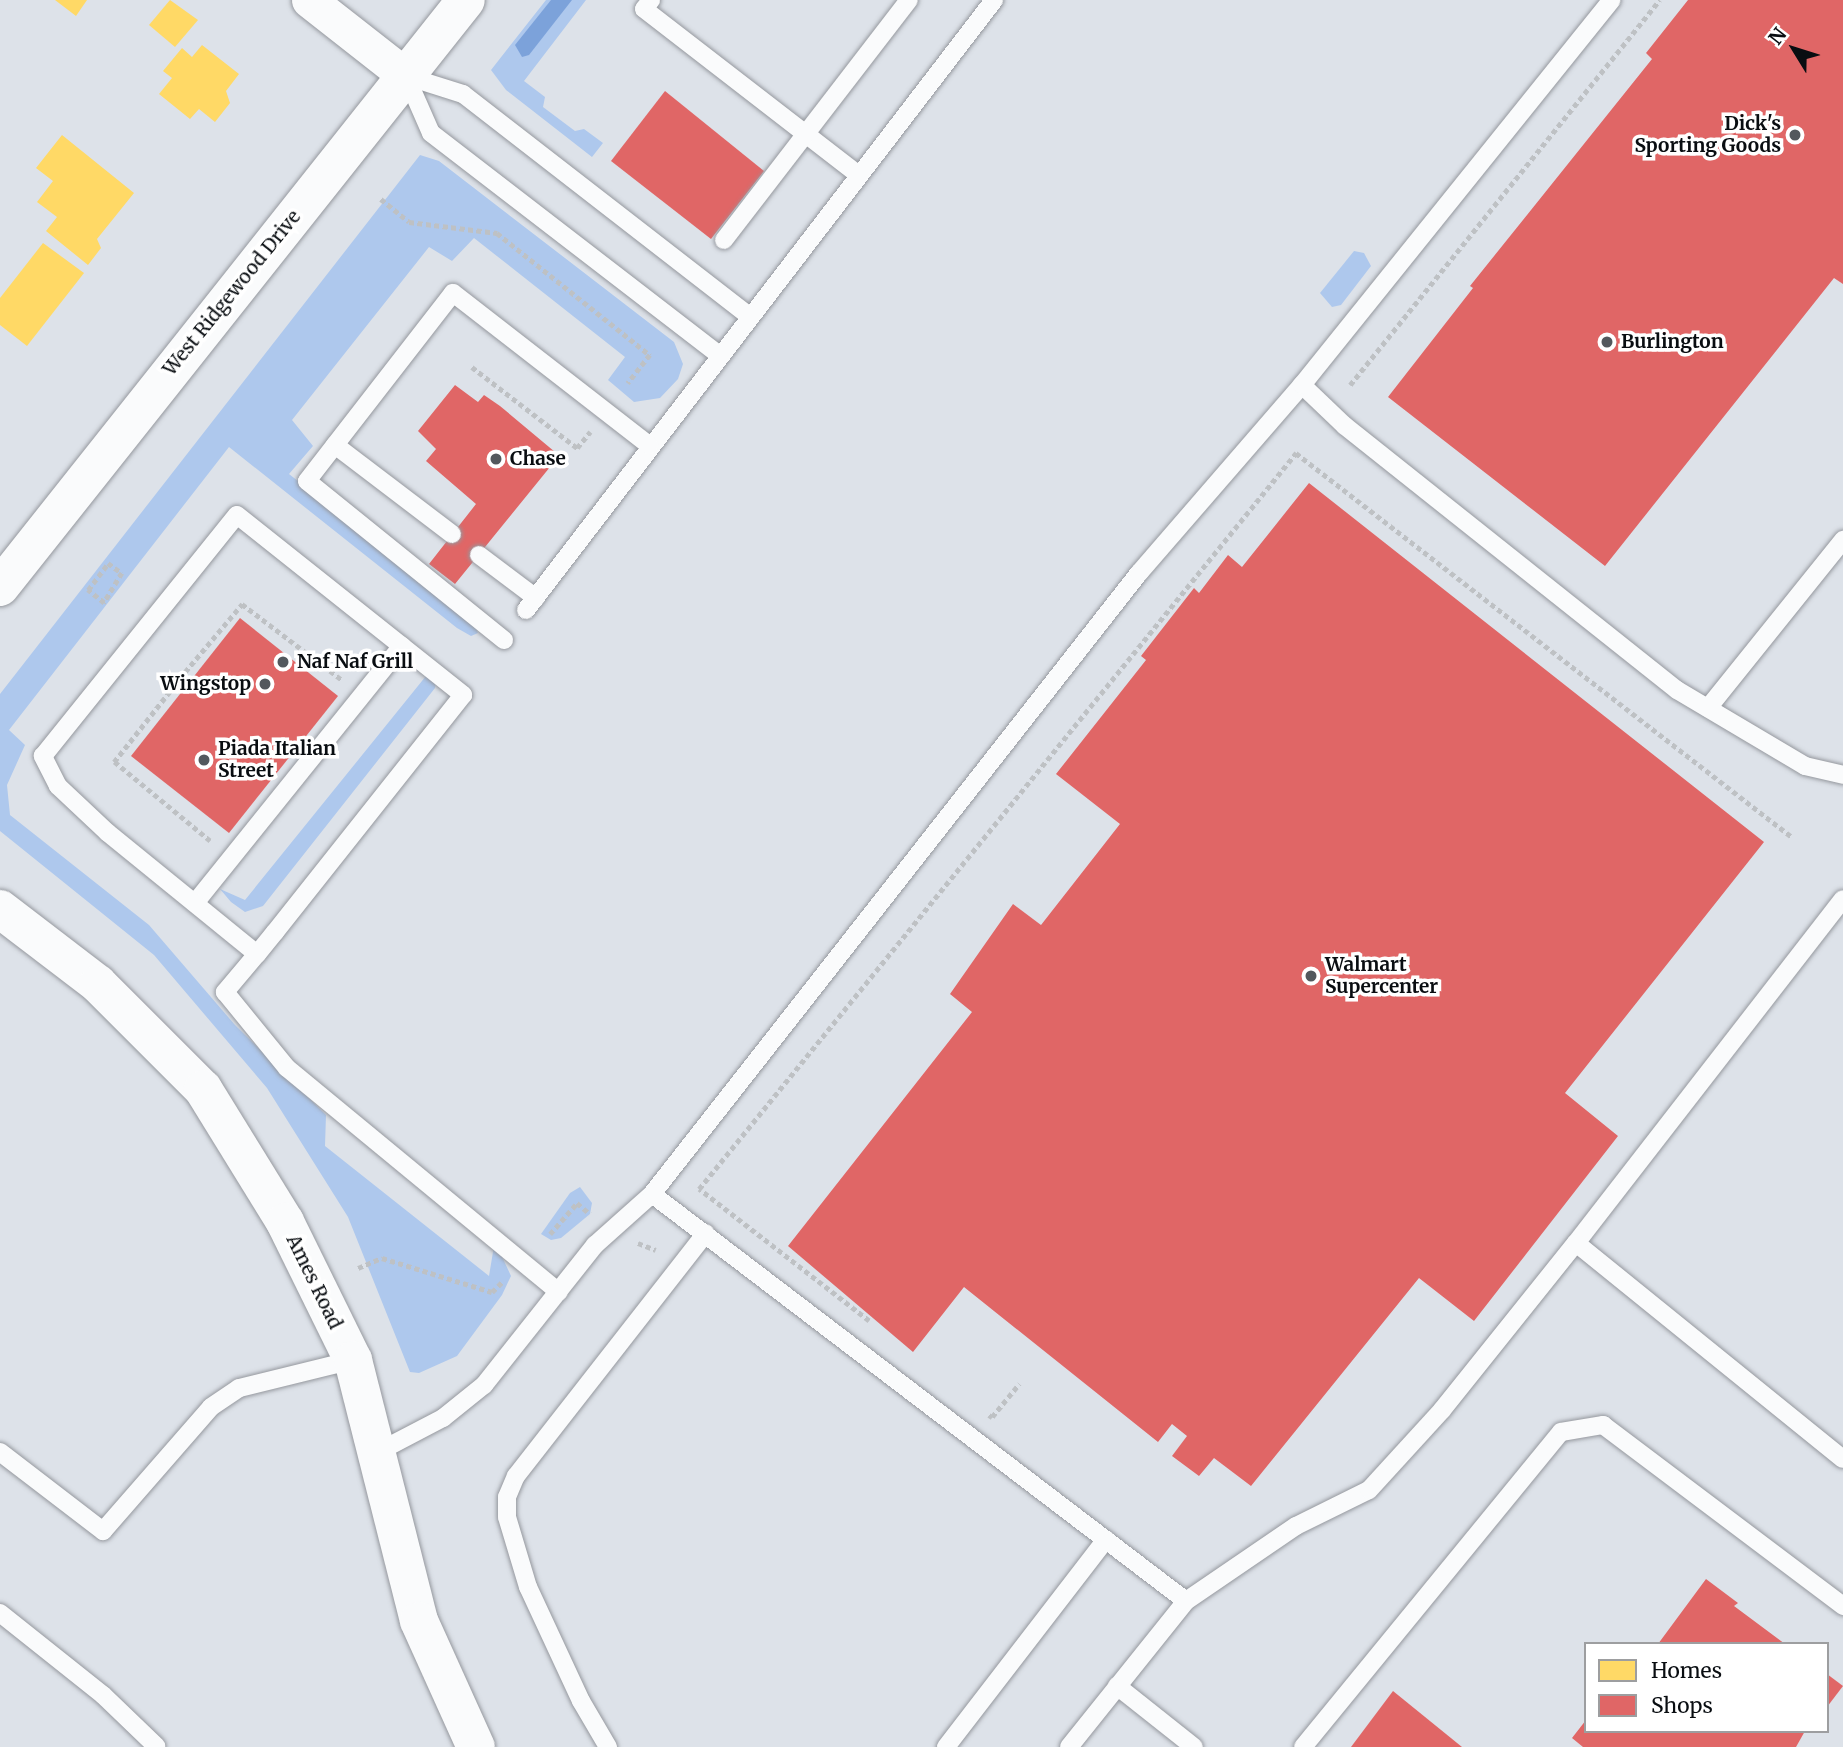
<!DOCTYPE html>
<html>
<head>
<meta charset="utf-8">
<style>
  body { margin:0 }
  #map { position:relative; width:1843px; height:1747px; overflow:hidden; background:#dde2e9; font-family:Merriweather,serif }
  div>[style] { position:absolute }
  .green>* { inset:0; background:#aec8ed }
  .water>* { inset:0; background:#7ca2da }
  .homes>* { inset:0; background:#ffd966 }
  .shops>* { inset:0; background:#e06666 }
  .path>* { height:4.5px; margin-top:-2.25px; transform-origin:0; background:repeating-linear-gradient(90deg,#bec1c4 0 5px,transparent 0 8.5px) }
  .roads { filter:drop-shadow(0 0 2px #95989e) drop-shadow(0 0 2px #95989e) }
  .service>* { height:18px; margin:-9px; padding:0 9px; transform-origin:9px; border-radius:9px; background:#fafbfc }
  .minor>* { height:35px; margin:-17.5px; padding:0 17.5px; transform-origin:17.5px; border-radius:17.5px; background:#fafbfc }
  .tertiary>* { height:38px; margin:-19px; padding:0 19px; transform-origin:19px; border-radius:19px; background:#fafbfc }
  .secondary>* { height:38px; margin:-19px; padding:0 19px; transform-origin:19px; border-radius:19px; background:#fafbfc }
  .dots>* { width:19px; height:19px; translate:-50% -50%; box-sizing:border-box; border:4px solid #fff; border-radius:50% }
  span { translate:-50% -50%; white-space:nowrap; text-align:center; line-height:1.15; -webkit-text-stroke:7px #fff; paint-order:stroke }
  .poi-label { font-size:19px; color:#090d11; font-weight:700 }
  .right { translate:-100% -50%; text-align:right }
  .left { translate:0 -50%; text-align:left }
  .street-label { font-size:19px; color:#090d11 }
  .legend { position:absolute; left:1584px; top:1642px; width:245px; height:91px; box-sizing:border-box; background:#fff; border:2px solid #9d9ea0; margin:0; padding:9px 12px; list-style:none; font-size:21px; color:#090d11 }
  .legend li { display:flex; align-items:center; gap:14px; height:35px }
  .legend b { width:35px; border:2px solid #9d9ea0 }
  .north { position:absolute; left:1759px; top:14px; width:70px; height:70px; -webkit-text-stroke:5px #fff; paint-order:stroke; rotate:308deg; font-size:19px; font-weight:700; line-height:28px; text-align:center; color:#090d11 }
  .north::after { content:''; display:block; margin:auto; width:24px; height:32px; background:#090d11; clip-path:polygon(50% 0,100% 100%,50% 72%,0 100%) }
</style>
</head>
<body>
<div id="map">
  <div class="green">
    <div style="clip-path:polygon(546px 0,586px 0,524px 81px,545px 97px,543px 107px,575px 131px,584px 129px,603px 143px,592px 157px,506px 90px,491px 70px)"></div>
    <div style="clip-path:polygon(420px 155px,439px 161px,674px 342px,683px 364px,678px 379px,660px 398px,634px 402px,608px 380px,625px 357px,474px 238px,452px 261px,429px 247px,292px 420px,313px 446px,289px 474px,471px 618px,478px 633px,471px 636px,457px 628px,229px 447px,9px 730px,25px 745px,7px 785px,10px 815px,149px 925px,235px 1025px,326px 1115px,325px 1146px,489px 1276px,494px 1246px,498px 1248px,511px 1276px,502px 1295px,457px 1356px,419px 1373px,410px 1372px,348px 1217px,267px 1088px,154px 955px,0 831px,0 694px)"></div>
    <div style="clip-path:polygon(1354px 251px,1364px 253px,1371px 266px,1341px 305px,1332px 307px,1320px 293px)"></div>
    <div style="clip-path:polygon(426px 676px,436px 680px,435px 688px,263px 906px,245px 912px,231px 902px,220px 889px,245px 900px)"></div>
    <div style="clip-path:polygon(580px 1187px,592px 1203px,590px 1214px,561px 1238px,551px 1240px,541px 1234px,570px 1193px)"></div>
  </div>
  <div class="water">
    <div style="clip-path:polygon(551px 0,572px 0,529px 55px,522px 57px,515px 45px)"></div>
  </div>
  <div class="homes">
    <div style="clip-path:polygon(55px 0,87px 0,76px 16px)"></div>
    <div style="clip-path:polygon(170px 0,198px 20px,175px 47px,149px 25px)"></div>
    <div style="clip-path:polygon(202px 45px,239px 74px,226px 91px,230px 103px,215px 122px,199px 109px,190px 119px,159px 94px,172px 78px,163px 71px,182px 48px,192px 57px)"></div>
    <div style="clip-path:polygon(62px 135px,134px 193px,97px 239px,101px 248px,88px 265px,46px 231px,57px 217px,37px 202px,53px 181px,36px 168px)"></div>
    <div style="clip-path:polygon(43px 243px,84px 273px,27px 346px,0 325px,0 298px)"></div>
  </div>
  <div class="shops">
    <div style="clip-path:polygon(1688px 0,1843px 0,1843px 284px,1834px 278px,1605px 566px,1388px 397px,1473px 288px,1470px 286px,1652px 59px,1646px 53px)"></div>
    <div style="clip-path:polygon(665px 91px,764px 171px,711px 239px,611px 161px)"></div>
    <div style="clip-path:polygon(455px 385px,478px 402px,484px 395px,500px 406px,555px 452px,545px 463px,550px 467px,455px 584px,429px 564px,476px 504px,426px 461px,436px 449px,418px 431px)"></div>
    <div style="clip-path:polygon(1309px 483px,1764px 842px,1565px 1093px,1618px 1136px,1474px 1321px,1419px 1278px,1251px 1486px,1214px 1458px,1199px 1476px,1172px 1456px,1187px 1436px,1172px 1424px,1158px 1442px,964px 1287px,913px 1352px,788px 1246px,972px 1012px,950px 994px,1013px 904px,1041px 925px,1120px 824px,1056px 774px,1146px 660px,1141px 656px,1194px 588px,1199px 593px,1228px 555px,1242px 567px)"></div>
    <div style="clip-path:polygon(240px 618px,338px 696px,229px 833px,131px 756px)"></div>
    <div style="clip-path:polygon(1706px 1579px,1738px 1603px,1734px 1606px,1785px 1644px,1658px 1644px)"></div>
    <div style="clip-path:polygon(1827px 1674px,1843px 1686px,1827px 1707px)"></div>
    <div style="clip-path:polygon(1393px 1691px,1462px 1747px,1351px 1747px)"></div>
    <div style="clip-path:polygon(1586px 1720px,1586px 1731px,1805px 1731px,1796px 1747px,1583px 1747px,1572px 1738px)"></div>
  </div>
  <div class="path">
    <div style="left:381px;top:199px;width:36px;rotate:39deg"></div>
    <div style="left:409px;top:222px;width:89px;rotate:7.1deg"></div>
    <div style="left:497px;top:233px;width:196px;rotate:38.6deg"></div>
    <div style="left:650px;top:355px;width:36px;rotate:128deg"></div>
    <div style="left:472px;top:367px;width:133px;rotate:37.6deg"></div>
    <div style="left:577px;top:448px;width:21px;rotate:-51deg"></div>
    <div style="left:1350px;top:385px;width:494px;rotate:-51.2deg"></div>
    <div style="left:108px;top:563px;width:17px;rotate:36deg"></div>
    <div style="left:122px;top:573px;width:35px;rotate:121deg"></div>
    <div style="left:104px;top:603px;width:21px;rotate:-141deg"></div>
    <div style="left:88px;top:590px;width:34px;rotate:-53deg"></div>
    <div style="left:210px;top:841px;width:124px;rotate:-140.5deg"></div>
    <div style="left:114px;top:762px;width:115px;rotate:-51.7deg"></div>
    <div style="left:185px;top:672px;width:89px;rotate:-50deg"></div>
    <div style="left:242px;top:604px;width:126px;rotate:37.2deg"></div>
    <div style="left:550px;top:1234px;width:41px;rotate:-48.9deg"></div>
    <div style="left:577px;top:1203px;width:17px;rotate:40deg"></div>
    <div style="left:638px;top:1243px;width:19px;rotate:21deg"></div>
    <div style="left:358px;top:1268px;width:26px;rotate:-23deg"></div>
    <div style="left:382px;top:1258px;width:115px;rotate:17.2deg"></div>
    <div style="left:492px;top:1292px;width:16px;rotate:-45deg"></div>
    <div style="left:869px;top:1321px;width:215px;rotate:-142.2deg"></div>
    <div style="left:699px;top:1189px;width:948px;rotate:-50.95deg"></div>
    <div style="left:1296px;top:453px;width:627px;rotate:37.75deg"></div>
    <div style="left:989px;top:1415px;width:4px;rotate:34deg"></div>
    <div style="left:992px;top:1417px;width:43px;rotate:-50.7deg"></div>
  </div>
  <div class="roads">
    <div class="service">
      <div style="left:651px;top:0;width:11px;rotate:128deg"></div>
      <div style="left:644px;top:9px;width:272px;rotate:37.7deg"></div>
      <div style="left:406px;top:76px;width:62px;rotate:66.3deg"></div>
      <div style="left:431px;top:133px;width:364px;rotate:37.6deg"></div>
      <div style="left:406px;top:76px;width:60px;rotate:17.5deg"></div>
      <div style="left:463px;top:94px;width:362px;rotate:37.8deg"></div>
      <div style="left:724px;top:240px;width:303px;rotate:-52.4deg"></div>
      <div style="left:1302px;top:385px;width:59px;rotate:43.6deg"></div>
      <div style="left:1345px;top:426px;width:424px;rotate:38.5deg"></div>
      <div style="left:1677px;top:690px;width:149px;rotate:30.7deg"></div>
      <div style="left:1805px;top:766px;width:39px;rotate:13deg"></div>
      <div style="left:335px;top:445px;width:147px;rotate:37.3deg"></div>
      <div style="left:479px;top:555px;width:71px;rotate:37deg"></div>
      <div style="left:526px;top:610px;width:769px;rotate:-52.5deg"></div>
      <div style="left:504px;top:640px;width:253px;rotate:-141.1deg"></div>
      <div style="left:307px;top:481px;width:238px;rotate:-52.2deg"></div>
      <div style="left:453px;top:293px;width:248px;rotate:37.8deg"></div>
      <div style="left:1708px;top:708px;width:216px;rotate:-51.2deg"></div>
      <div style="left:195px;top:903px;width:330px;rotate:-51.2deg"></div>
      <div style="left:257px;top:954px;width:192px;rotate:-140.9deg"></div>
      <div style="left:108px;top:833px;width:69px;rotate:-136.8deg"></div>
      <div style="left:58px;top:786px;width:34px;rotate:-117deg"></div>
      <div style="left:43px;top:756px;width:309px;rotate:-51.2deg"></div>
      <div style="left:237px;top:515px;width:289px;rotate:38.5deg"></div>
      <div style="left:463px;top:695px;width:303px;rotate:128.4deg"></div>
      <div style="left:275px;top:932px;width:28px;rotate:129deg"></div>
      <div style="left:257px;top:954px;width:50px;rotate:130.1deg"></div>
      <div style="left:225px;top:992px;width:98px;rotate:50.8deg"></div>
      <div style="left:287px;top:1068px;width:352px;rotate:39.5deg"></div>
      <div style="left:652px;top:1194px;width:671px;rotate:37.31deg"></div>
      <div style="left:1576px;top:1243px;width:435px;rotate:-52.2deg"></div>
      <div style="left:0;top:1452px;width:130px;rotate:37.5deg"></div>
      <div style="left:103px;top:1531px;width:164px;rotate:-48.9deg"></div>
      <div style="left:211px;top:1407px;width:34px;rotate:-34deg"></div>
      <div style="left:239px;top:1388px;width:117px;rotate:-13.8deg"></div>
      <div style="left:374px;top:1454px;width:78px;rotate:-27.6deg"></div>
      <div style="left:443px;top:1418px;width:53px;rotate:-38.8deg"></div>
      <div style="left:484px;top:1385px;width:179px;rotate:-51.6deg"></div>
      <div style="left:595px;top:1245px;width:76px;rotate:-41.8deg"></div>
      <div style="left:652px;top:1194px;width:789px;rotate:-51.9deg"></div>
      <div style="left:1139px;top:573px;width:249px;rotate:-49.1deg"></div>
      <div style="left:1302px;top:385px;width:494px;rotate:-51.2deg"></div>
      <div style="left:0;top:1613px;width:132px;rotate:38.5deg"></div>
      <div style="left:103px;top:1695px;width:74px;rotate:43.9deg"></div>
      <div style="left:1117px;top:1686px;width:98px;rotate:38.4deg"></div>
      <div style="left:608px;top:1747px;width:53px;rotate:-120.4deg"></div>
      <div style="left:581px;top:1701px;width:126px;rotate:-114.9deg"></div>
      <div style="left:528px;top:1587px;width:73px;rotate:-106.7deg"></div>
      <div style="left:507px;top:1517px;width:20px;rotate:-90deg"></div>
      <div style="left:507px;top:1497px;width:23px;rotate:-67deg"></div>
      <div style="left:516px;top:1476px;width:308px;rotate:-52deg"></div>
      <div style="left:946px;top:1747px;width:262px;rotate:-52.4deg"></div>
      <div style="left:1069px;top:1747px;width:187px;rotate:-51.3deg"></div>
      <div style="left:1186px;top:1601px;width:133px;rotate:-34.3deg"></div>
      <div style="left:1296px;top:1526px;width:81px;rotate:-26.3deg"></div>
      <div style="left:1369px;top:1490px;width:108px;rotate:-47.6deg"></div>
      <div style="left:1442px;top:1410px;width:214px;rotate:-51.3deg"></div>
      <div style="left:1576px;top:1243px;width:343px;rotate:39deg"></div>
      <div style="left:1303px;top:1747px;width:407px;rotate:-50.7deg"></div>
      <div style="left:1561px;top:1432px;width:43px;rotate:-9.5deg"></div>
      <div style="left:1603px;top:1425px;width:301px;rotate:37deg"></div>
    </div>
    <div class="minor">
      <div style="left:309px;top:0;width:123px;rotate:38.1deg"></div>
    </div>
    <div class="tertiary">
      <div style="left:0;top:909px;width:123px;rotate:37.4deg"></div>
      <div style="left:98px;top:984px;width:148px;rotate:45deg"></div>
      <div style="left:203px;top:1089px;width:156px;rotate:58.3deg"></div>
      <div style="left:285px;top:1222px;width:154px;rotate:63.8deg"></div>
      <div style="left:353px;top:1360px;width:269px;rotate:75.8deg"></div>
      <div style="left:419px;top:1621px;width:138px;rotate:65.7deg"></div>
    </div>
    <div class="secondary">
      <div style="left:0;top:587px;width:749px;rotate:-51.56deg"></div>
    </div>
  </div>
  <div class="dots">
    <div style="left:1795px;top:135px;background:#53585d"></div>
    <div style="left:1607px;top:342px;background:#53585d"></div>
    <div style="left:496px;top:459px;background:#53585d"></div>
    <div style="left:283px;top:662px;background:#53585d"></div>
    <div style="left:265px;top:684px;background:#53585d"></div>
    <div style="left:204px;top:760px;background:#53585d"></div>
    <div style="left:1311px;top:976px;background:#53585d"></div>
  </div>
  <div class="poi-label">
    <span class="right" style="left:1781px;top:135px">Dick's<br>Sporting Goods</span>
    <span class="left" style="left:1621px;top:342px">Burlington</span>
    <span class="left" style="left:510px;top:459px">Chase</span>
    <span class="left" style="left:297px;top:662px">Naf Naf Grill</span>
    <span class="right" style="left:251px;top:684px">Wingstop</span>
    <span class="left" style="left:218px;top:760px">Piada Italian<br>Street</span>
    <span class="left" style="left:1325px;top:976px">Walmart<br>Supercenter</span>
  </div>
  <div class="street-label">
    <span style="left:232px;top:293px;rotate:-51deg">West Ridgewood Drive</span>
    <span style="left:314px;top:1282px;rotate:64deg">Ames Road</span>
  </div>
  <ul class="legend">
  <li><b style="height:19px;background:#ffd966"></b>Homes</li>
  <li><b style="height:19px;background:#e06666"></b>Shops</li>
  </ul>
  <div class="north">N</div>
</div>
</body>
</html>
